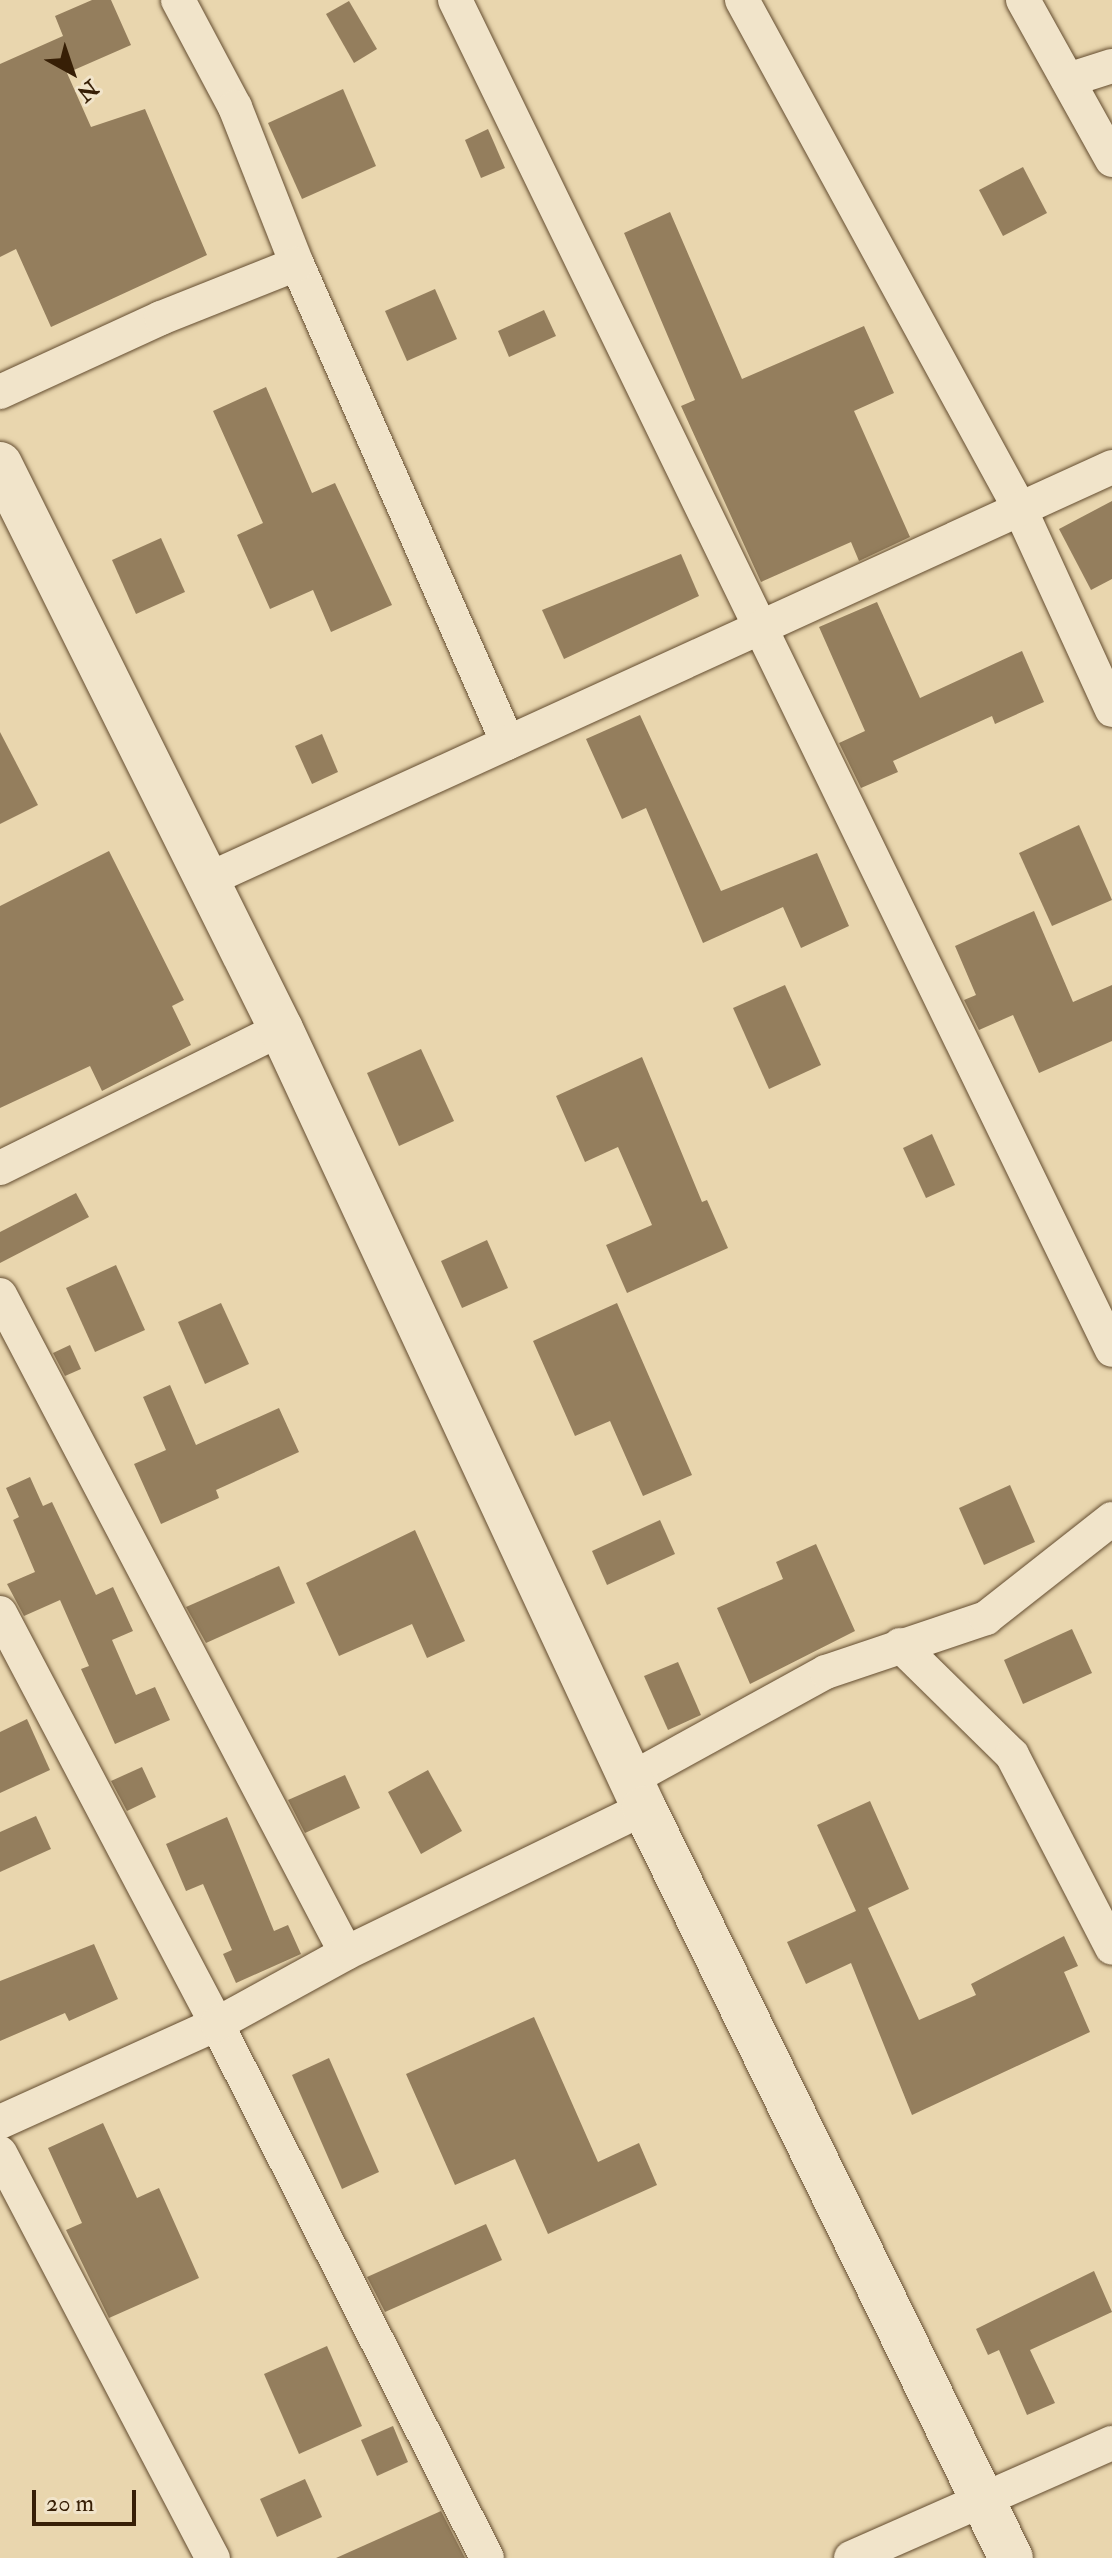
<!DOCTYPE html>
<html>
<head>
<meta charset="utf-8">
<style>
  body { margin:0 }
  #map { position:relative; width:1112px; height:2558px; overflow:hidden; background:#e9d6ae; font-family:"IM FELL Double Pica",serif }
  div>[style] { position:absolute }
  .building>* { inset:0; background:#947e5d }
  .roads { filter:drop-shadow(0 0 2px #644d30) drop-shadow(0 0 2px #644d30) }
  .street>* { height:34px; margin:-17px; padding:0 17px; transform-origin:17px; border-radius:17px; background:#f1e4ca }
  .secondary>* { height:44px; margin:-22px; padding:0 22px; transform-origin:22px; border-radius:22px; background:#f1e4ca }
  span { translate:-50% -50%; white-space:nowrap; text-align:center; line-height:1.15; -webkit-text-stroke:6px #f1e4ca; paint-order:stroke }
  .north { position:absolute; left:32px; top:32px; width:80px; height:80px; -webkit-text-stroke:6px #f1e4ca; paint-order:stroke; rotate:140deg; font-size:22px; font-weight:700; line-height:32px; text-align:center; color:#371f06 }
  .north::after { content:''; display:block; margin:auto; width:28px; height:36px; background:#371f06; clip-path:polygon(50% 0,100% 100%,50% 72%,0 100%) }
  .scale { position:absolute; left:32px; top:2490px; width:104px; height:36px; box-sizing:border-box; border:4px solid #371f06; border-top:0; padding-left:10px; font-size:24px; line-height:28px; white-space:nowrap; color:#371f06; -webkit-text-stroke:6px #f1e4ca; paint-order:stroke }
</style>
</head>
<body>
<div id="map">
  <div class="building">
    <div style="clip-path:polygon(92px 0,111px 0,131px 45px,67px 73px,91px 127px,145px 109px,207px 255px,51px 327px,16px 249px,0 257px,0 64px,63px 36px,55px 16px)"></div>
    <div style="clip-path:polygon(349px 1px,377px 49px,354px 63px,326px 14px)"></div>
    <div style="clip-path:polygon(343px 89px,376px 166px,302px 199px,268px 123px)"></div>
    <div style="clip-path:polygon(488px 129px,505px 168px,481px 178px,465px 140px)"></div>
    <div style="clip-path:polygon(1023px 167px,1047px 213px,1003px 236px,979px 190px)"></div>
    <div style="clip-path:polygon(670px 212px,742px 379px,864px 326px,894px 393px,854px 411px,910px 537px,859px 561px,851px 542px,761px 582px,681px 406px,695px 400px,624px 233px)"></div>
    <div style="clip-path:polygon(435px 289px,457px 339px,407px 361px,385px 311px)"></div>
    <div style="clip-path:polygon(544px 310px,556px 336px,509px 357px,498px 331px)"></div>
    <div style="clip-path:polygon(266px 387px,312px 493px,335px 483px,392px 605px,331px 632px,313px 590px,270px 609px,237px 535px,263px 523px,213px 411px)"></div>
    <div style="clip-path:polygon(1112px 501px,1112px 579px,1091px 590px,1059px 529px)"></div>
    <div style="clip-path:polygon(161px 538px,185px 592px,136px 614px,112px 560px)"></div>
    <div style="clip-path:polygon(681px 554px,699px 596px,564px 659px,542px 610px)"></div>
    <div style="clip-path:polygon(877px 602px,920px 698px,1022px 651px,1044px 702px,995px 724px,992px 716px,893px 761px,898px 772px,861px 788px,839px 743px,865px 731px,819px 627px)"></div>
    <div style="clip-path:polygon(640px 715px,721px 891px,817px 853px,849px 926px,801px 948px,783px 907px,703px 943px,646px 808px,622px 819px,586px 739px)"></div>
    <div style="clip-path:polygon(0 732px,38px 805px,0 824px)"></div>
    <div style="clip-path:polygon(322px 734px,338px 772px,312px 784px,295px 746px)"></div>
    <div style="clip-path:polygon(1079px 825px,1112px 900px,1052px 926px,1019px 853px)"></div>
    <div style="clip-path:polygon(109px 851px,184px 1000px,172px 1006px,191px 1045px,102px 1091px,90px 1066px,0 1108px,0 906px)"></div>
    <div style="clip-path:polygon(1034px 911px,1073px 1002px,1112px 985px,1112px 1041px,1039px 1073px,1013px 1015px,979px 1030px,964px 1000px,976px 995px,955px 946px)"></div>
    <div style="clip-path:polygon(785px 985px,821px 1065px,769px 1089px,733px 1008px)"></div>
    <div style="clip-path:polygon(421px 1049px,454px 1121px,399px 1146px,367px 1073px)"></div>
    <div style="clip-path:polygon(642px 1057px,702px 1202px,707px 1200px,728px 1248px,627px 1293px,606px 1245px,652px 1225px,618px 1147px,585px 1162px,556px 1096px)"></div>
    <div style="clip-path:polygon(932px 1134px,955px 1185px,926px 1198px,903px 1148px)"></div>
    <div style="clip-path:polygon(76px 1193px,89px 1217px,0 1263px,0 1232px)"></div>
    <div style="clip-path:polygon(487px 1240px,508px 1288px,462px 1308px,441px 1261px)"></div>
    <div style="clip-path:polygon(116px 1265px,145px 1330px,95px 1352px,66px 1288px)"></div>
    <div style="clip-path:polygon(221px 1303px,249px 1364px,205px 1384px,178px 1322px)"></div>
    <div style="clip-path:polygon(617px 1303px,692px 1475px,643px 1496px,610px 1421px,575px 1436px,533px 1341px)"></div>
    <div style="clip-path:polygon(70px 1345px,81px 1369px,65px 1376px,53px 1353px)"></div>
    <div style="clip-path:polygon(170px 1385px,196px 1445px,279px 1408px,299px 1452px,216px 1490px,219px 1498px,161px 1524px,134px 1464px,166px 1450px,143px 1397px)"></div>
    <div style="clip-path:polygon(30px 1477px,43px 1506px,52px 1502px,96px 1595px,113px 1587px,133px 1631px,112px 1640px,136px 1695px,155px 1687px,170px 1720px,115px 1744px,81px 1669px,89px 1666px,60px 1600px,24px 1616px,7px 1584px,35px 1572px,13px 1520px,19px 1517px,6px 1488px)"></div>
    <div style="clip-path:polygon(1010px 1485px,1035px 1542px,984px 1565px,959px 1508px)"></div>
    <div style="clip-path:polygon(660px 1520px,675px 1554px,607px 1585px,592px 1551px)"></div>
    <div style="clip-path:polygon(415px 1530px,465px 1641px,427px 1658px,412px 1624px,339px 1656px,306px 1583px)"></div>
    <div style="clip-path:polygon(816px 1544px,855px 1631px,750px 1684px,717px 1608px,783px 1579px,776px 1562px)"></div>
    <div style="clip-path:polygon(279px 1566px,295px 1603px,206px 1643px,186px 1607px)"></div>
    <div style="clip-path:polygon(1072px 1629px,1092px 1673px,1023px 1704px,1004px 1660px)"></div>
    <div style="clip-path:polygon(678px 1662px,701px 1715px,668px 1730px,644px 1676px)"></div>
    <div style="clip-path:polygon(27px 1719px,50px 1770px,0 1793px,0 1732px)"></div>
    <div style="clip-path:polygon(142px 1767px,156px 1797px,127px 1811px,111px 1781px)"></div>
    <div style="clip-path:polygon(428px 1770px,462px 1831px,421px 1854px,388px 1792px)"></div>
    <div style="clip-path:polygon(345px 1775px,360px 1808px,305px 1833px,288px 1800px)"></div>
    <div style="clip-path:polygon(870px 1801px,909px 1889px,868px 1908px,919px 2020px,976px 1995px,971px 1984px,1064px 1936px,1078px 1966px,1064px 1972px,1090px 2032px,912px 2115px,851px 1963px,806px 1984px,787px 1942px,856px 1911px,817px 1825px)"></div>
    <div style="clip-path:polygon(36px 1816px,51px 1849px,0 1872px,0 1832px)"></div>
    <div style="clip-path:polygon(227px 1817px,274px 1931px,288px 1925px,301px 1954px,236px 1983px,223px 1954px,232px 1950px,203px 1884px,186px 1891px,166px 1844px)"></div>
    <div style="clip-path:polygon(94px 1944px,118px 1999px,69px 2021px,65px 2013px,0 2041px,0 1981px)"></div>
    <div style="clip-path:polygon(534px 2017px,598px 2162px,639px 2143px,657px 2185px,548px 2234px,515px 2159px,455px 2185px,406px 2074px)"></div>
    <div style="clip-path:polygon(329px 2058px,379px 2172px,342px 2189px,292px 2075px)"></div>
    <div style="clip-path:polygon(103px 2123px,137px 2198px,159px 2188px,199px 2278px,109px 2318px,66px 2230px,82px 2223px,48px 2148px)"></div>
    <div style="clip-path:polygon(486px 2224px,502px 2260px,385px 2312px,367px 2277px)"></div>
    <div style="clip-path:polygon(1094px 2271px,1112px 2312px,1030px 2350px,1055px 2403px,1027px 2415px,999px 2350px,988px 2355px,976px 2329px)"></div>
    <div style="clip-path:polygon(327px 2346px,362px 2426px,299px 2454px,264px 2374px)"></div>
    <div style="clip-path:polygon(393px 2426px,408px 2462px,377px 2476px,361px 2440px)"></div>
    <div style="clip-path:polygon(305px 2479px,322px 2517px,277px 2537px,260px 2499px)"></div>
    <div style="clip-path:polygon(441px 2511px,465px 2558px,336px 2558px)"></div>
  </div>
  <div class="roads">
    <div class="street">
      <div style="left:178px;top:0;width:121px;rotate:62deg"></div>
      <div style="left:235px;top:107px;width:169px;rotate:68.5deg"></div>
      <div style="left:297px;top:264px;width:523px;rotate:66.23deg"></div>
      <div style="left:455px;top:0;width:1501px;rotate:64.05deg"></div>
      <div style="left:742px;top:0;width:580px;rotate:61.36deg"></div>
      <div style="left:1020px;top:509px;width:221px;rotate:65.4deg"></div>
      <div style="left:1023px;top:0;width:183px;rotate:60.9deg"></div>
      <div style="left:1068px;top:80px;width:46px;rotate:-17.7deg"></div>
      <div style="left:0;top:392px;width:177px;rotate:-24.7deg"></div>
      <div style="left:161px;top:318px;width:146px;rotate:-21.7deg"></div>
      <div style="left:207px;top:880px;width:995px;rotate:-24.53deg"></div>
      <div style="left:0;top:1168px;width:313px;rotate:-26.3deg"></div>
      <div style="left:0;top:1295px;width:743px;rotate:62.26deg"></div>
      <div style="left:0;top:1613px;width:465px;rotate:62.2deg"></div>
      <div style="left:217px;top:2024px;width:598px;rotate:63.18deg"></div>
      <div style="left:900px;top:1645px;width:157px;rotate:44.5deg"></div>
      <div style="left:1012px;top:1755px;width:217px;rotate:62.6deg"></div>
      <div style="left:631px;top:1779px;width:222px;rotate:-28.8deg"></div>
      <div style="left:826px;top:1672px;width:169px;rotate:-18.6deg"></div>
      <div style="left:986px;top:1618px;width:160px;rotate:-38.2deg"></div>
      <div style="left:0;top:2122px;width:238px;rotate:-24.3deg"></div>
      <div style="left:217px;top:2024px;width:147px;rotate:-28.8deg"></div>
      <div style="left:346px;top:1953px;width:331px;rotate:-25.9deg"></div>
      <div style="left:0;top:2153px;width:458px;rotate:62.3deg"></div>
      <div style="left:851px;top:2558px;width:285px;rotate:-23.8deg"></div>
    </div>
    <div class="secondary">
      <div style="left:0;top:464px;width:631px;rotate:63.56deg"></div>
      <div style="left:281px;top:1029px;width:859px;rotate:65.02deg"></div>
      <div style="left:644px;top:1808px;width:835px;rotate:63.93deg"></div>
    </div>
  </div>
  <div class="north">N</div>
  <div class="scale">20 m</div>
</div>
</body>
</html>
